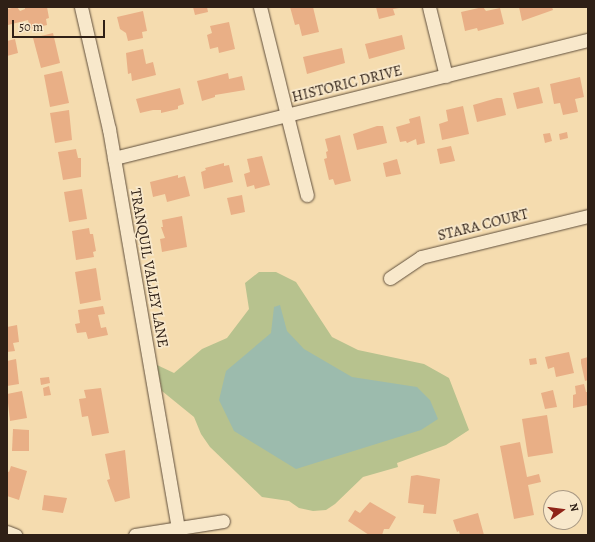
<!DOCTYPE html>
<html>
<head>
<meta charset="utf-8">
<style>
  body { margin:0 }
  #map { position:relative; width:595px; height:542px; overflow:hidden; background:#f5dcaf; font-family:Alegreya,serif }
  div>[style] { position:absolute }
  .green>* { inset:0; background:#b7c28e }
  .water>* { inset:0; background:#9cbbad }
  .building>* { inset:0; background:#e9af86 }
  .roads { filter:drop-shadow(0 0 1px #604f3c) drop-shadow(0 0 1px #604f3c) }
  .minor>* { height:13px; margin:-6.5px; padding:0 6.5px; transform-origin:6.5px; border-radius:6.5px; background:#f8e8cb }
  span { translate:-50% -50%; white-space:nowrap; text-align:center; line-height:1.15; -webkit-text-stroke:3.5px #f8e8cb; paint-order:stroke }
  .street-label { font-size:15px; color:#2f2016 }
  .frame { position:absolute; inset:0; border:8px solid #2f2016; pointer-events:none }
  .north { position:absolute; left:543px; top:490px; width:40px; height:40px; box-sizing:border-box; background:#f8e8cb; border:1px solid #a89883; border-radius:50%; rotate:76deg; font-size:11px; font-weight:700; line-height:16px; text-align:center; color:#2f2016 }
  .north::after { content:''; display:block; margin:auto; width:14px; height:18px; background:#8f2418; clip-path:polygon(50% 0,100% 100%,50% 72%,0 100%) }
  .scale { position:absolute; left:12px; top:20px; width:93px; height:18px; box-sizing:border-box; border:2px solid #2f2016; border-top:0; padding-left:5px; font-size:12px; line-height:14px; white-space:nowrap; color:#2f2016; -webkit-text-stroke:3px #f8e8cb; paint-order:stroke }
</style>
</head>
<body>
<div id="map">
  <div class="green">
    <div style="clip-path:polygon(259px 272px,276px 272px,296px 282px,332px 337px,358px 350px,424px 364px,449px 378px,469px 430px,446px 445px,397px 463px,398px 467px,363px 477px,335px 504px,326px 510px,313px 511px,299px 508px,289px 501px,262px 497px,210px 447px,201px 434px,194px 417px,162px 391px,157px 365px,174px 373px,202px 349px,227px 338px,249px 309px,245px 283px)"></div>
  </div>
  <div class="water">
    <div style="clip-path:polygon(280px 305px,287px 331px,304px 349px,352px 377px,417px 387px,430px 400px,438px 419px,421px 430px,296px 469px,234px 431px,219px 400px,226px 371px,271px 333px,274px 307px)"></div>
  </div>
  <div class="building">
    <div style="clip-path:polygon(17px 7px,20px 11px,25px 9px,25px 7px,47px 7px,49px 18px,46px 19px,47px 25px,30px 29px,28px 20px,8px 25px,7px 9px)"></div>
    <div style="clip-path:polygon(193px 7px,207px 7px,208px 12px,195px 15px)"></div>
    <div style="clip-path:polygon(290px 7px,313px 7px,319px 32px,302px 36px,299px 24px,295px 25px)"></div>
    <div style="clip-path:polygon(376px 7px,399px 7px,399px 8px,393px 9px,395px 15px,379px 19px)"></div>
    <div style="clip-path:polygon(483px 7px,486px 11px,500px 8px,504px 24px,478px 31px,477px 28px,465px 31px,461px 12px)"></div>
    <div style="clip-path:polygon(519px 7px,552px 7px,553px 10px,522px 21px)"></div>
    <div style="clip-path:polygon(143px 11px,147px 31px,142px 32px,143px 38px,128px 41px,126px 33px,120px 29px,117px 17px)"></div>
    <div style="clip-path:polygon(229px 22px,235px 49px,219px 53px,218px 47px,210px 49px,207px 35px,212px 33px,210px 26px)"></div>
    <div style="clip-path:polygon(53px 33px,60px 63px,41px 68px,33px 38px)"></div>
    <div style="clip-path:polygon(402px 35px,405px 49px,369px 59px,365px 44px)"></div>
    <div style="clip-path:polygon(15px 39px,18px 53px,7px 56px,7px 41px)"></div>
    <div style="clip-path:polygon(342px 48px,345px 63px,307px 74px,303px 57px)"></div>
    <div style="clip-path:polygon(143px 49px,146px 64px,153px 62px,156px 75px,132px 81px,131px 73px,128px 74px,126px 53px)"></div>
    <div style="clip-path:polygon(62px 71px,69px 103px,50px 107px,44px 75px)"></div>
    <div style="clip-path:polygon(228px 73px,229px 79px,242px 76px,245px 90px,215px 95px,215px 97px,202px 101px,197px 81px)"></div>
    <div style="clip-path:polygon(580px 77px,584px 97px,575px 99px,578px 112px,563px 115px,560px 103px,554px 104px,550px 84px)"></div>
    <div style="clip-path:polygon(539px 87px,543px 103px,517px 109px,513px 93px)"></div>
    <div style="clip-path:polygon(180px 88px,184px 104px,178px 106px,178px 109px,161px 113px,161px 110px,153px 110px,140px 113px,136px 99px)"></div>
    <div style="clip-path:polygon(497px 98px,502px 98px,506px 115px,477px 122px,473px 105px)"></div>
    <div style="clip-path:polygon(463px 106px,469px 134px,442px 140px,439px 124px,448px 121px,446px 110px)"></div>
    <div style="clip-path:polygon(69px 110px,72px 140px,55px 143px,50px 113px)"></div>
    <div style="clip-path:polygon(420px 116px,425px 143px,417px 145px,416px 139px,407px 143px,406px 141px,400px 142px,396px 127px,410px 123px,409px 119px)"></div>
    <div style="clip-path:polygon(377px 126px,383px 126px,387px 143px,357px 150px,353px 134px)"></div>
    <div style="clip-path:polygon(567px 132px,568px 138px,560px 140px,559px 134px)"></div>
    <div style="clip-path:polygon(550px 133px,552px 141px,545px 143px,543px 134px)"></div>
    <div style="clip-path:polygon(340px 135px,351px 181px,335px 185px,333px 179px,329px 180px,324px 159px,327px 158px,326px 152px,328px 151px,325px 139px)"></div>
    <div style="clip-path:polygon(451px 146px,455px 161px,440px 164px,437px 149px)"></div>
    <div style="clip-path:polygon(76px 149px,78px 158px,81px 158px,81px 177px,63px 180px,58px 152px)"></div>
    <div style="clip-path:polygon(262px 156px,270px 185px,255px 189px,254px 185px,247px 187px,244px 174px,250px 172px,247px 159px)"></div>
    <div style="clip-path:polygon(397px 159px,401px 174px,386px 177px,383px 163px)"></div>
    <div style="clip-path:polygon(224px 163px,224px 166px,229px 165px,233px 182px,204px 189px,201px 172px,206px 170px,205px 168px)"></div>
    <div style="clip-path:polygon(178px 175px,178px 178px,185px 176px,190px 196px,167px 202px,165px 194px,153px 197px,150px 182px)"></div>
    <div style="clip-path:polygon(82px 189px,87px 219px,69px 222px,64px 192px)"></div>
    <div style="clip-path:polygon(242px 195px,245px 212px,231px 215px,227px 198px)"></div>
    <div style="clip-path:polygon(182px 216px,187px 247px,162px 252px,160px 239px,165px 238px,161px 227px,163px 227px,162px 220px)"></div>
    <div style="clip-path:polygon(89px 228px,90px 234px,93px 234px,96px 251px,93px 252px,94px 257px,76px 260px,72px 231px)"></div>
    <div style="clip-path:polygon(96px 268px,101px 300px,80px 304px,75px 272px)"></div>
    <div style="clip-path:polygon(103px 306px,105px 314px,98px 315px,101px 328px,106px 327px,108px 335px,88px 339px,86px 332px,77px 333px,75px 324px,80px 323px,78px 310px)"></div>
    <div style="clip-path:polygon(17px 325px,19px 342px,13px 343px,15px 351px,7px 352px,7px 327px)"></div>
    <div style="clip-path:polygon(569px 352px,574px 373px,556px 377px,554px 367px,548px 369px,545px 357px)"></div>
    <div style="clip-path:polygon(588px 357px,588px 380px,585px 381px,581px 363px,581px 359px)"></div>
    <div style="clip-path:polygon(536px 358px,537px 364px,530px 365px,529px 359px)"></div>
    <div style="clip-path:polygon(16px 359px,19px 384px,7px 386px,7px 361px)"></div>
    <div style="clip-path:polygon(49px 377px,50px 383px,41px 385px,40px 378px)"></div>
    <div style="clip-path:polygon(584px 384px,586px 392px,588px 392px,588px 405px,573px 408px,573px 395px,576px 394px,575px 386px)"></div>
    <div style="clip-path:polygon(49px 386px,51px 395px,44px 396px,43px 388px)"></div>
    <div style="clip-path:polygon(101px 388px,109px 433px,92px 436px,88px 416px,82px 417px,79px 399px,86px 398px,84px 390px)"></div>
    <div style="clip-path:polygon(553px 390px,557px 407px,545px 409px,541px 393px)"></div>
    <div style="clip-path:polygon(22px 391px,27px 418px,10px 421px,7px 394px)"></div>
    <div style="clip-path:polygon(547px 415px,553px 453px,528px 457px,522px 419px)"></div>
    <div style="clip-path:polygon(13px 429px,29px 430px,29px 451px,12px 451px)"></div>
    <div style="clip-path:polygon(520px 442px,527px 477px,539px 474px,541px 482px,528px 485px,534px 515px,514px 519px,500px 446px)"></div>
    <div style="clip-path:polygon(125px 450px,130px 498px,115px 502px,107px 480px,110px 479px,105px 454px)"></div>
    <div style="clip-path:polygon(11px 466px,27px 471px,19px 500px,7px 496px,7px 471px,9px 472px)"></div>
    <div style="clip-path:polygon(417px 475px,440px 479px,436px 514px,423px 513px,424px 505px,408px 503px,411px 476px)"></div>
    <div style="clip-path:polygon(44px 495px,67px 498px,63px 513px,42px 510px)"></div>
    <div style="clip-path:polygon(370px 502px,396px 517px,389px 529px,384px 529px,382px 535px,369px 535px,348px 521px,355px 510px,360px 513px)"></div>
    <div style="clip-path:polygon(478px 513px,484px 535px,460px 535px,459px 531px,457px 532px,453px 520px)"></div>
  </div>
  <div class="roads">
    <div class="minor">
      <div style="left:81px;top:7px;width:125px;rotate:77.1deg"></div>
      <div style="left:109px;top:129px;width:412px;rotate:80.2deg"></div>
      <div style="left:260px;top:7px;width:194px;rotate:76deg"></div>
      <div style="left:429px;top:7px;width:71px;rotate:76.2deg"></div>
      <div style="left:114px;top:158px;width:488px;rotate:-14deg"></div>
      <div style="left:390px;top:278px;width:37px;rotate:-34deg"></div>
      <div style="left:421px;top:257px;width:172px;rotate:-13.8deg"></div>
      <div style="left:7px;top:532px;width:9px;rotate:21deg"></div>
      <div style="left:135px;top:535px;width:89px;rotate:-9deg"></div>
    </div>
  </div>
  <div class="street-label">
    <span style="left:347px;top:84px;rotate:-14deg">HISTORIC DRIVE</span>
    <span style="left:483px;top:225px;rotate:-14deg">STARA COURT</span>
    <span style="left:149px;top:268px;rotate:80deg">TRANQUIL VALLEY LANE</span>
  </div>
  <div class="frame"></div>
  <div class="north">N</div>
  <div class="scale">50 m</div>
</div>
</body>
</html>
